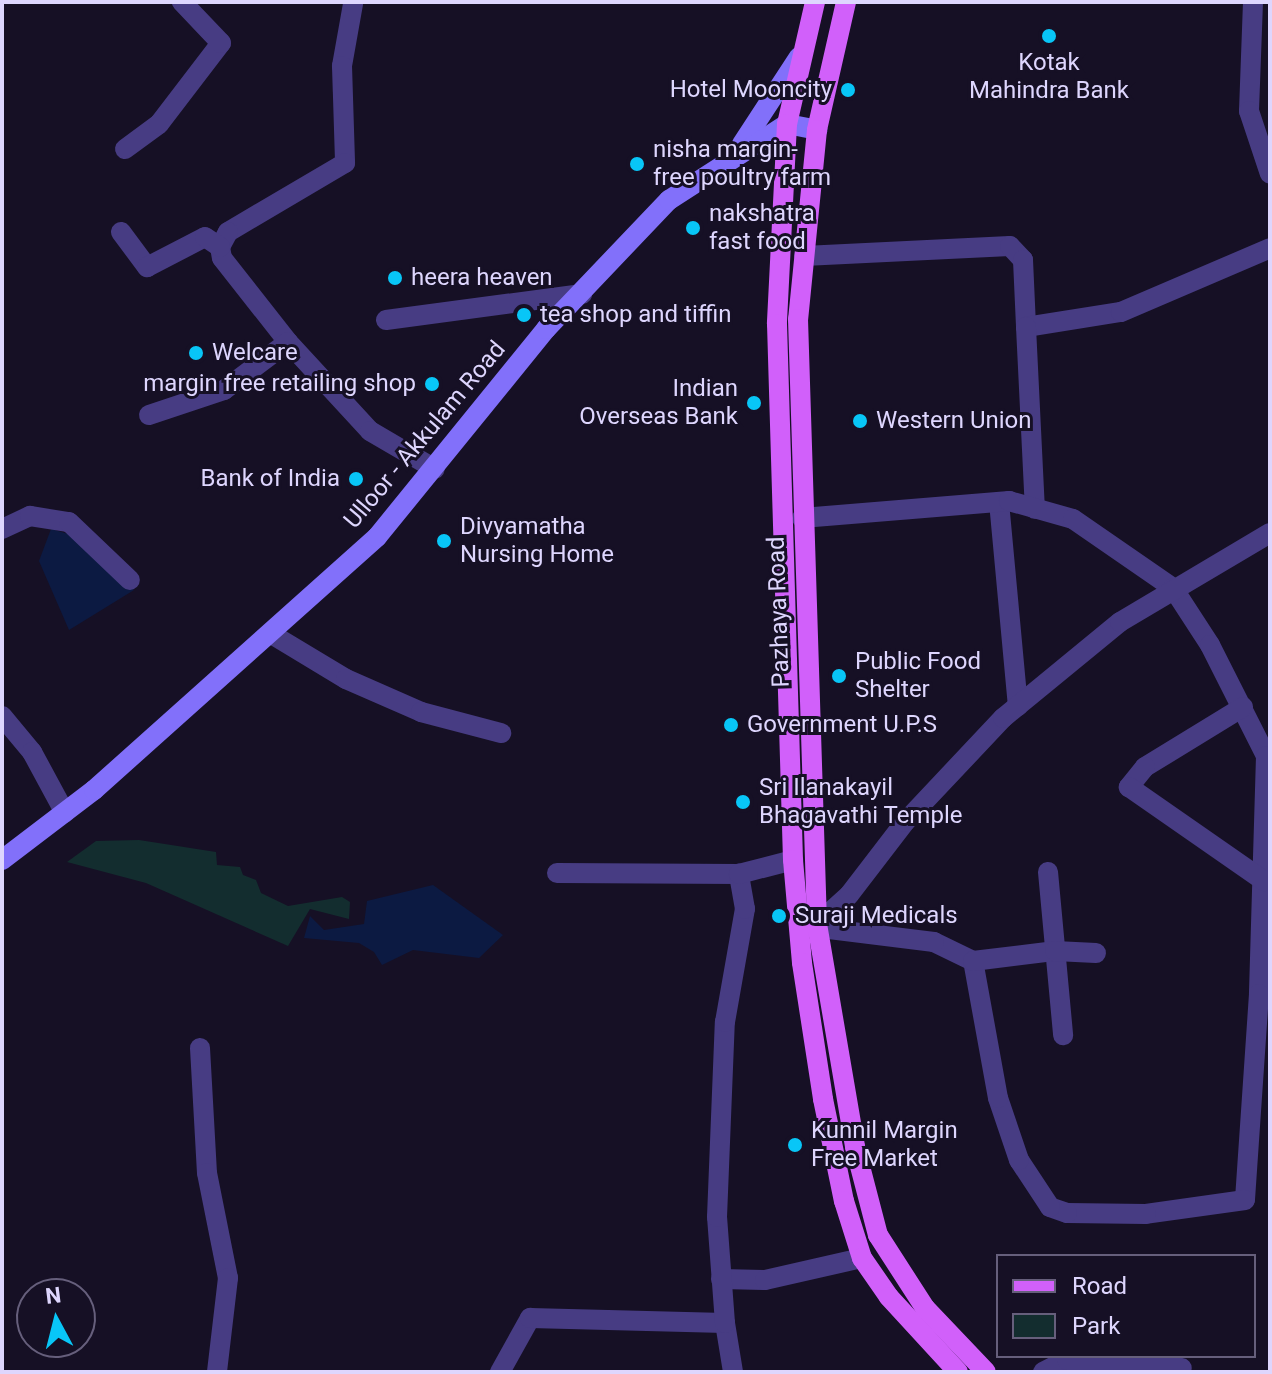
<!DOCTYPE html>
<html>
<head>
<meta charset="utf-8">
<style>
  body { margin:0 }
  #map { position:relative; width:1272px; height:1374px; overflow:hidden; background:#161025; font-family:Roboto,sans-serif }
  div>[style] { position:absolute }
  .green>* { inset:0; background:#132d2f }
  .water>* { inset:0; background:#0c1a42 }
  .street>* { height:20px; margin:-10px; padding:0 10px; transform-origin:10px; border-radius:10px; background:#473c83 }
  .secondary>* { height:20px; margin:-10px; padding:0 10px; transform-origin:10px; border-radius:10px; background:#8270fa }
  .primary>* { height:20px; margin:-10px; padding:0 10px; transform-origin:10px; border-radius:10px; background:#d160fa }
  .dots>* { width:22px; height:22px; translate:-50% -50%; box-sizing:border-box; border:4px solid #161025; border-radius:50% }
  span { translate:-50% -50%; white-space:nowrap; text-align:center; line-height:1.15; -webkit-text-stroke:6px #161025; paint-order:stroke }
  .poi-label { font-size:24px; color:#ded6fe }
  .right { translate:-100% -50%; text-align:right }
  .left { translate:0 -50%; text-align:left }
  .street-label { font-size:24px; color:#ded6fe }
  .frame { position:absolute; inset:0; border:4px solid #ded6fe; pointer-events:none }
  .legend { position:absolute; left:996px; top:1254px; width:260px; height:104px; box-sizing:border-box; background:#161025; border:2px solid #665f7c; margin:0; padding:10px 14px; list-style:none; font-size:24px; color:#ded6fe }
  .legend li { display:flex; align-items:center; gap:16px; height:40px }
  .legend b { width:40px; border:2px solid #665f7c }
  .north { position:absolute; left:16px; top:1278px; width:80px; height:80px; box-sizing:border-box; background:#161025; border:2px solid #665f7c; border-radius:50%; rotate:353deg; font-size:22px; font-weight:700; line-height:32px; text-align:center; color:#ded6fe }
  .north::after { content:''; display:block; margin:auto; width:28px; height:36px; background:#08c6f7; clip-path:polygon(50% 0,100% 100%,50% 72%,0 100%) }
</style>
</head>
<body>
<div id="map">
  <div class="green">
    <div style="clip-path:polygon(139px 840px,216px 852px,217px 865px,240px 867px,243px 875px,256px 880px,261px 893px,288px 906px,342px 897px,350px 902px,349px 919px,310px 909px,288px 946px,146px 883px,67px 862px,96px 841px)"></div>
  </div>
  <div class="water">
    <div style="clip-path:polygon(51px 529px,89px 540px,134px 590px,69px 630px,39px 561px)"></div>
    <div style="clip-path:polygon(433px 885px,503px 935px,479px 958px,413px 950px,382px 965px,374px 952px,359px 943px,304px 938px,310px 916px,324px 930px,364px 924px,367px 901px)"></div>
  </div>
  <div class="street">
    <div style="left:1253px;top:2px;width:109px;rotate:92.1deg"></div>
    <div style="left:1249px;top:111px;width:66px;rotate:71.6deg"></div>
    <div style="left:353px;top:4px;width:63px;rotate:100.1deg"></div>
    <div style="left:342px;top:66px;width:97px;rotate:88.2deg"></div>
    <div style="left:345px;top:163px;width:136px;rotate:149.5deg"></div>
    <div style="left:228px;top:232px;width:17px;rotate:118deg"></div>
    <div style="left:220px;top:247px;width:11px;rotate:80deg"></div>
    <div style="left:222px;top:258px;width:107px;rotate:51.8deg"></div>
    <div style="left:288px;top:342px;width:121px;rotate:47.3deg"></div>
    <div style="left:370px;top:431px;width:75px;rotate:30.3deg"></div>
    <div style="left:125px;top:149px;width:42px;rotate:-36.3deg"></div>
    <div style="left:159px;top:124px;width:102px;rotate:-52.6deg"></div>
    <div style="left:221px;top:43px;width:57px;rotate:-133.6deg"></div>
    <div style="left:121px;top:232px;width:44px;rotate:53.4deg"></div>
    <div style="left:147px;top:267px;width:65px;rotate:-27.3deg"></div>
    <div style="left:205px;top:237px;width:18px;rotate:34deg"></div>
    <div style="left:804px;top:256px;width:206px;rotate:-2.8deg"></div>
    <div style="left:1010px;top:246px;width:19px;rotate:47deg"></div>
    <div style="left:1023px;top:260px;width:67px;rotate:87.4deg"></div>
    <div style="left:1026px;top:327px;width:96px;rotate:-9deg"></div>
    <div style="left:1121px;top:312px;width:162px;rotate:-23.2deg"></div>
    <div style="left:386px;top:320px;width:198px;rotate:-7.6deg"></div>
    <div style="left:1026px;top:327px;width:182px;rotate:87.2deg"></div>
    <div style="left:149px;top:415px;width:79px;rotate:-18.4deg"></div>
    <div style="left:224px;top:390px;width:80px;rotate:-36.9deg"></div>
    <div style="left:999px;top:502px;width:205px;rotate:84.7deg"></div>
    <div style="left:802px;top:518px;width:208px;rotate:-4.7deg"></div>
    <div style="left:1009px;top:501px;width:66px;rotate:15.7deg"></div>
    <div style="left:1073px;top:519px;width:121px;rotate:34.6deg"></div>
    <div style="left:1173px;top:588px;width:68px;rotate:57deg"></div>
    <div style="left:1210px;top:645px;width:124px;rotate:63.2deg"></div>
    <div style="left:1266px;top:756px;width:238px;rotate:91.7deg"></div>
    <div style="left:1259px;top:994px;width:206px;rotate:93.9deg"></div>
    <div style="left:1245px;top:1200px;width:100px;rotate:172deg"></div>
    <div style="left:1146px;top:1214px;width:79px;rotate:-179.3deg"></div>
    <div style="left:1067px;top:1213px;width:18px;rotate:-161deg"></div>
    <div style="left:1050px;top:1207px;width:56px;rotate:-123.4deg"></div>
    <div style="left:1019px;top:1160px;width:65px;rotate:-108.7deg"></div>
    <div style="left:998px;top:1098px;width:139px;rotate:-100.3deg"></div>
    <div style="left:973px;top:961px;width:43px;rotate:-154deg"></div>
    <div style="left:934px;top:942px;width:132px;rotate:-173deg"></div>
    <div style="left:2px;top:529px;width:31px;rotate:-25deg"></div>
    <div style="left:30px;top:516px;width:39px;rotate:9deg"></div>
    <div style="left:69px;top:522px;width:84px;rotate:43.6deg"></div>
    <div style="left:273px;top:635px;width:85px;rotate:31.1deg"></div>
    <div style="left:346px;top:679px;width:82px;rotate:23.7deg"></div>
    <div style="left:421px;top:712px;width:83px;rotate:14.7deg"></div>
    <div style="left:1243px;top:707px;width:115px;rotate:148.5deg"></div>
    <div style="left:1145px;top:767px;width:26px;rotate:129deg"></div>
    <div style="left:1129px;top:787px;width:165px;rotate:34.8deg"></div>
    <div style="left:2px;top:716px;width:47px;rotate:50.2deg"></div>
    <div style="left:32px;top:752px;width:69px;rotate:61.6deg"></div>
    <div style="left:1048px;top:872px;width:164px;rotate:84.7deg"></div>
    <div style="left:557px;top:873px;width:182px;rotate:0.3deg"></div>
    <div style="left:817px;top:924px;width:43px;rotate:-42.2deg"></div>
    <div style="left:849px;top:895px;width:92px;rotate:-52.5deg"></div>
    <div style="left:905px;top:822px;width:143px;rotate:-46.7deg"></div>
    <div style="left:1003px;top:718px;width:151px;rotate:-39.4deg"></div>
    <div style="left:1120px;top:622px;width:174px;rotate:-30.7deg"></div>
    <div style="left:973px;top:961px;width:83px;rotate:-7deg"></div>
    <div style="left:1055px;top:951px;width:41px;rotate:2.8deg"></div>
    <div style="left:200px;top:1048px;width:125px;rotate:86.8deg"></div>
    <div style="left:207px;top:1173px;width:107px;rotate:78.7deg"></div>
    <div style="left:228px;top:1278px;width:95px;rotate:96.7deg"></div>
    <div style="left:721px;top:1279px;width:44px;rotate:1.3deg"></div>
    <div style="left:765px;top:1280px;width:99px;rotate:-12.8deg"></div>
    <div style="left:725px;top:1323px;width:50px;rotate:80.7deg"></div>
    <div style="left:500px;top:1372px;width:62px;rotate:-60.9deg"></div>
    <div style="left:530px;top:1318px;width:195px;rotate:1.5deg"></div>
    <div style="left:725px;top:1323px;width:106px;rotate:-94.3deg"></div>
    <div style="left:717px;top:1217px;width:195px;rotate:-87.7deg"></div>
    <div style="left:725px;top:1022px;width:115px;rotate:-80deg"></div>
    <div style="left:745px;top:909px;width:36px;rotate:-100deg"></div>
    <div style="left:739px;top:874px;width:56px;rotate:-14.5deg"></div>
    <div style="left:1043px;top:1372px;width:27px;rotate:-27deg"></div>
    <div style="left:1067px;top:1360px;width:115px;rotate:4deg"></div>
  </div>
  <div class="secondary">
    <div style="left:742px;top:144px;width:104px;rotate:-56.8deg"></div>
    <div style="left:2px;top:860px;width:116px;rotate:-37.3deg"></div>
    <div style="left:94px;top:790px;width:380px;rotate:-41.8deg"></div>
    <div style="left:377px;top:537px;width:268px;rotate:-50.9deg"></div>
    <div style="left:546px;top:329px;width:178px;rotate:-46.4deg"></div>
    <div style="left:669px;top:200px;width:140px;rotate:-32.8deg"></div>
    <div style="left:787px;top:124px;width:31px;rotate:11deg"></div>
  </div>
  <div class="primary">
    <div style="left:815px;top:2px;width:125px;rotate:102.9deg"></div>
    <div style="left:787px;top:124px;width:200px;rotate:92.9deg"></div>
    <div style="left:777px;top:324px;width:536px;rotate:88.29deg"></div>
    <div style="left:793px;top:860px;width:103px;rotate:85deg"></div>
    <div style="left:802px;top:963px;width:138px;rotate:81.2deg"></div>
    <div style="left:823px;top:1099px;width:104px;rotate:78.4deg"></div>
    <div style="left:844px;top:1201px;width:60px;rotate:72.5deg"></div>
    <div style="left:862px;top:1258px;width:47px;rotate:55.3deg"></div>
    <div style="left:889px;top:1297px;width:102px;rotate:47.4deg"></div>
    <div style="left:846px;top:2px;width:131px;rotate:102.8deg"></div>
    <div style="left:817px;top:130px;width:190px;rotate:95.7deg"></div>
    <div style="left:798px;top:319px;width:605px;rotate:88.2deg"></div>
    <div style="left:817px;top:924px;width:226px;rotate:80.3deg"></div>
    <div style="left:855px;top:1147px;width:91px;rotate:75.4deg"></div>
    <div style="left:878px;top:1235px;width:87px;rotate:57.2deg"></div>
    <div style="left:925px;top:1308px;width:88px;rotate:46.4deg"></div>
  </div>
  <div class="dots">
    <div style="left:1049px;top:36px;background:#08c6f7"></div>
    <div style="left:848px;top:90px;background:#08c6f7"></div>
    <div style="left:637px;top:164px;background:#08c6f7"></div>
    <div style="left:693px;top:228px;background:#08c6f7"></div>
    <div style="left:395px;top:278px;background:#08c6f7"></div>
    <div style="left:524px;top:315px;background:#08c6f7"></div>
    <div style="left:196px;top:353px;background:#08c6f7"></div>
    <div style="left:432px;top:384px;background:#08c6f7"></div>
    <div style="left:754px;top:403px;background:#08c6f7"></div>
    <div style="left:860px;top:421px;background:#08c6f7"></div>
    <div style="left:356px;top:479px;background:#08c6f7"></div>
    <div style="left:444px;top:541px;background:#08c6f7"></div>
    <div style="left:839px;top:676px;background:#08c6f7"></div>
    <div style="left:731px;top:725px;background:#08c6f7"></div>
    <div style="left:743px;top:802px;background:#08c6f7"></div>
    <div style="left:779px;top:916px;background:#08c6f7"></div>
    <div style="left:795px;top:1145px;background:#08c6f7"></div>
  </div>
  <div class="poi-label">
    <span style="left:1049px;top:77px">Kotak<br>Mahindra Bank</span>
    <span class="right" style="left:832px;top:90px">Hotel Mooncity</span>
    <span class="left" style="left:653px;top:164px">nisha margin-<br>free poultry farm</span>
    <span class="left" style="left:709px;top:228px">nakshatra<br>fast food</span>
    <span class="left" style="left:411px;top:278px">heera heaven</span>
    <span class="left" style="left:540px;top:315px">tea shop and tiffin</span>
    <span class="left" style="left:212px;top:353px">Welcare</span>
    <span class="right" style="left:416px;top:384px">margin free retailing shop</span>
    <span class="right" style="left:738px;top:403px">Indian<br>Overseas Bank</span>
    <span class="left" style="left:876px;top:421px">Western Union</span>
    <span class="right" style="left:340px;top:479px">Bank of India</span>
    <span class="left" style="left:460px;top:541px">Divyamatha<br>Nursing Home</span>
    <span class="left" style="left:855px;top:676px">Public Food<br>Shelter</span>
    <span class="left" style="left:747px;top:725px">Government U.P.S</span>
    <span class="left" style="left:759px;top:802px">Sri Ilanakayil<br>Bhagavathi Temple</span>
    <span class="left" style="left:795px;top:916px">Suraji Medicals</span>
    <span class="left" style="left:811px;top:1145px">Kunnil Margin<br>Free Market</span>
  </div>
  <div class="street-label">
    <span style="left:425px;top:435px;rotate:-50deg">Ulloor - Akkulam Road</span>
    <span style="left:779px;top:612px;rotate:-92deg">Pazhaya Road</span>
  </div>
  <div class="frame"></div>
  <ul class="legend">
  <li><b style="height:10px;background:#d160fa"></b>Road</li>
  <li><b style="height:22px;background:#132d2f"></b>Park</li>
  </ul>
  <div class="north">N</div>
</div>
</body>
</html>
